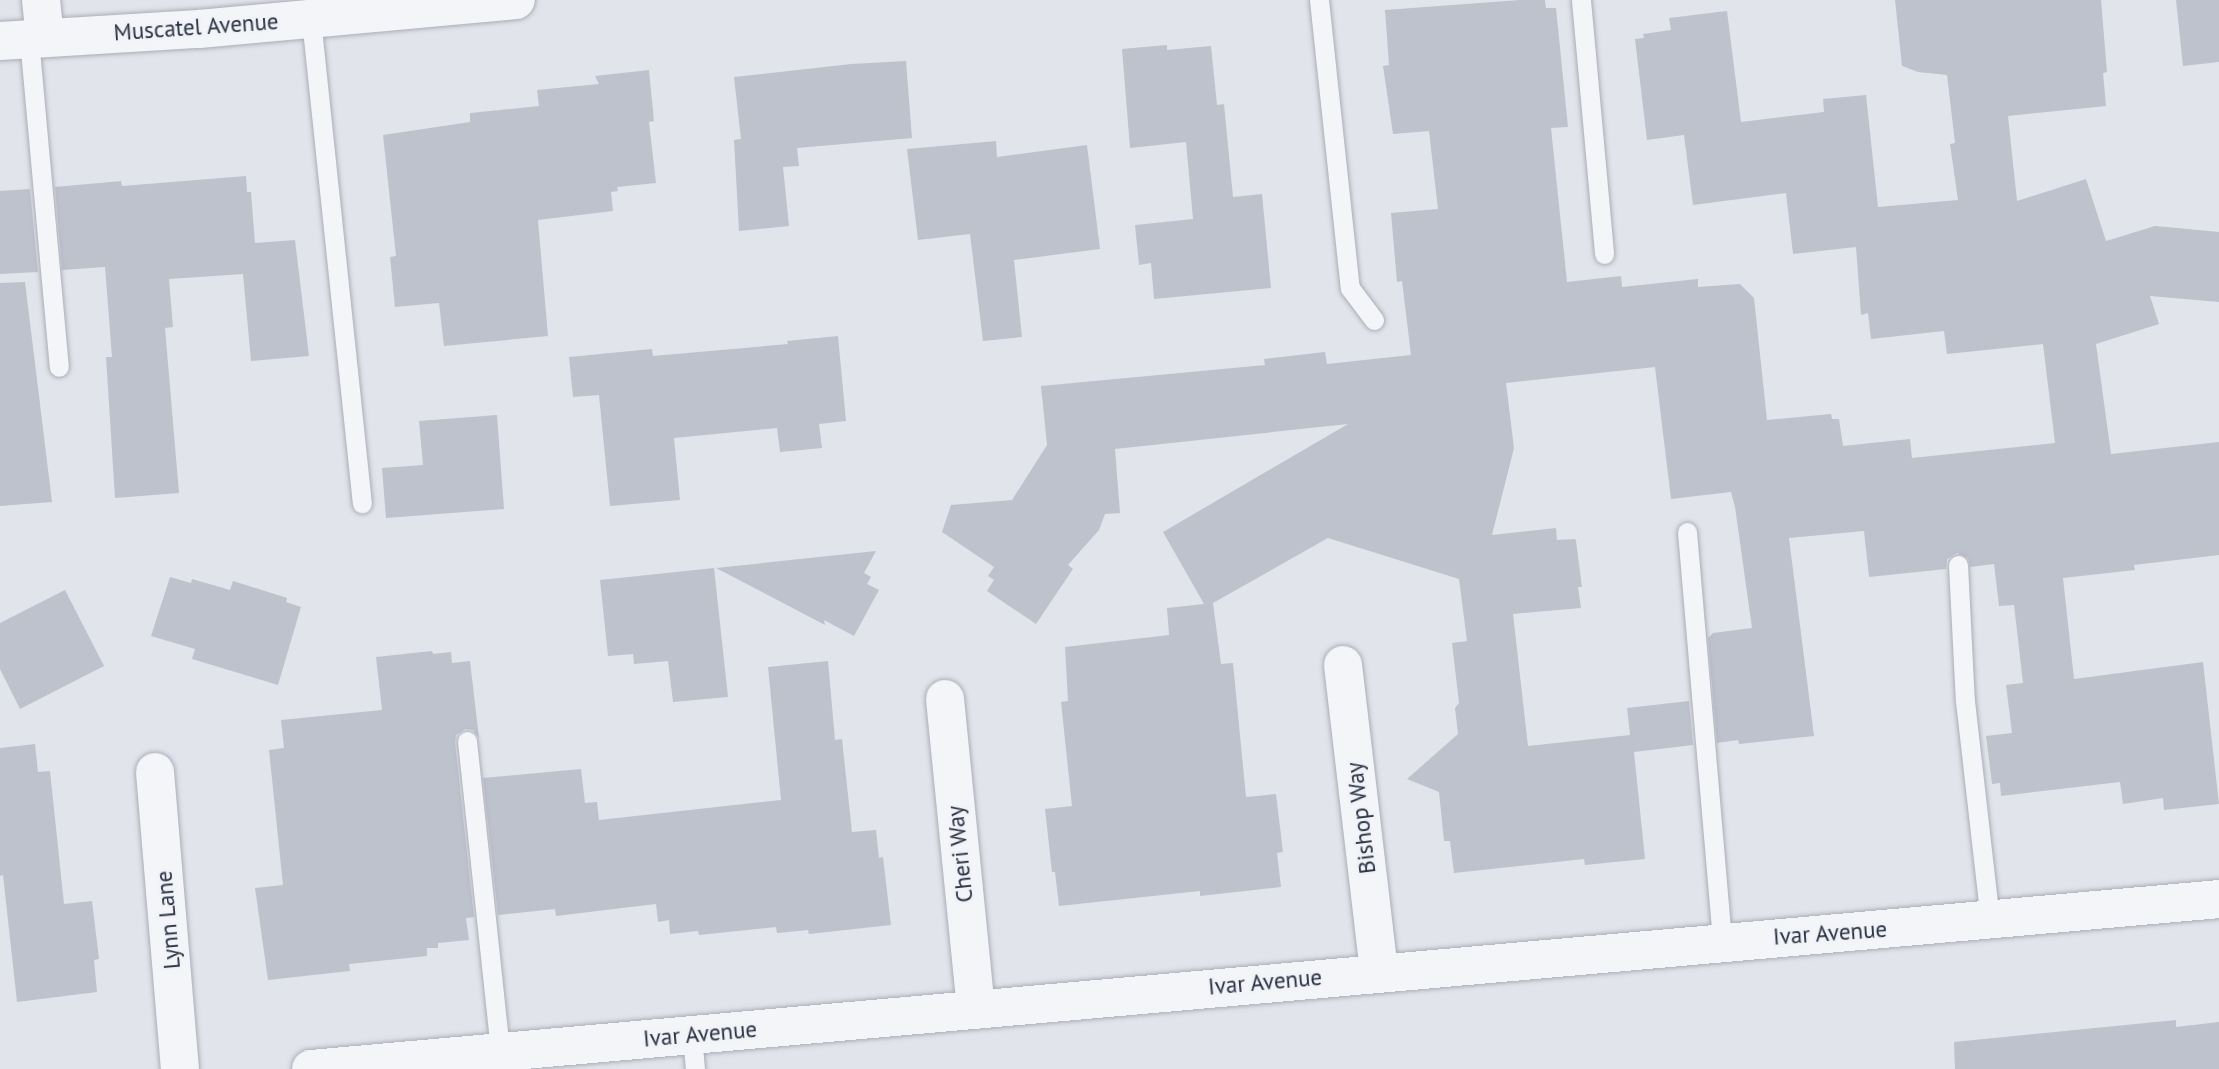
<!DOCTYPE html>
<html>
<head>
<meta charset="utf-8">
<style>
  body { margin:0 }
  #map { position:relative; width:2219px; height:1069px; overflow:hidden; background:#e1e4ea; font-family:"PT Sans",sans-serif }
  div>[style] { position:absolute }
  .building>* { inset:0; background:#bec2cd }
  .roads { filter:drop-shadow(0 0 2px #aaaeb7) drop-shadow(0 0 2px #aaaeb7) }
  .lane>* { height:19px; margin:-9.5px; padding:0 9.5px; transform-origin:9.5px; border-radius:9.5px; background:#f4f5f8 }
  .street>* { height:38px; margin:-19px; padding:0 19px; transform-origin:19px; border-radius:19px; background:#f4f5f8 }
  span { translate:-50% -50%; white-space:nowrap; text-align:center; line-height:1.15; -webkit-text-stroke:5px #f0f3f7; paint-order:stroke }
  .street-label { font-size:23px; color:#293041 }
</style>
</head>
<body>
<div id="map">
  <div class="building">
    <div style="clip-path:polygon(1520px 0,1545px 0,1546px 8px,1556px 8px,1568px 127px,1551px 128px,1567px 282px,1621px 276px,1622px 287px,1698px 279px,1698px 287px,1740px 284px,1754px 298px,1767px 420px,1831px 414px,1832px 419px,1839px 419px,1843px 446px,1910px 439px,1912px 458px,2055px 443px,2043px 344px,1947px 354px,1944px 331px,1871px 339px,1868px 313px,1861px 315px,1856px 247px,1793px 254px,1786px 193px,1693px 205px,1684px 135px,1647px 140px,1635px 39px,1644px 38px,1643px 34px,1671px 30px,1669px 18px,1727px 11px,1741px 122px,1824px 112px,1823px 99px,1866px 95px,1878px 207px,1958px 200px,1950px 144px,1955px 143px,1947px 75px,1918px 72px,1902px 66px,1895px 0,2101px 0,2107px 72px,2103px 73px,2106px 106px,2008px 116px,2017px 201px,2086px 179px,2106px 241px,2155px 226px,2219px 232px,2219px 302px,2150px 296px,2159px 324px,2096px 344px,2111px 454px,2219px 442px,2219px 555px,2134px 565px,2135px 570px,2063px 578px,2074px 679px,2203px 662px,2219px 804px,2164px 810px,2163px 798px,2123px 804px,2120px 782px,2001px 796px,2000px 783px,1992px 784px,1986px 736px,2012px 733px,2006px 685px,2023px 683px,2014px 605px,1999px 606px,1994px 564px,1970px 567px,1968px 558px,1957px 553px,1947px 559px,1946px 569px,1869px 577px,1864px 531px,1789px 538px,1814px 736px,1739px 744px,1738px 740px,1717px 743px,1708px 638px,1713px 633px,1752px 628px,1735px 507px,1731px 492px,1671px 499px,1655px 367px,1506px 383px,1514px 448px,1492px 535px,1556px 528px,1557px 540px,1575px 539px,1576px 541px,1582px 587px,1578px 587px,1581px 608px,1513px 614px,1528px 746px,1630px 735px,1627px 708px,1689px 701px,1693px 745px,1634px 752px,1645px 859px,1585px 865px,1584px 859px,1454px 873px,1450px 841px,1444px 841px,1439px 792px,1407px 779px,1458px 734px,1455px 708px,1459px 703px,1452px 643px,1467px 641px,1459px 579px,1328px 538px,1213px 603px,1221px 664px,1233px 663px,1246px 797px,1276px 794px,1283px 852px,1277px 853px,1281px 887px,1200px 896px,1200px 891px,1059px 906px,1055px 872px,1052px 872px,1045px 809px,1072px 806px,1061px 702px,1068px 701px,1065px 647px,1169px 635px,1167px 608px,1204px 604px,1163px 532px,1348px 424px,1115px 449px,1120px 513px,1105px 514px,1099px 530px,1068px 565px,1073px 569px,1036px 624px,987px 591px,994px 580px,988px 576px,994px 567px,942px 532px,951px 505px,1012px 500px,1047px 445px,1041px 386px,1265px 365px,1264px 359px,1325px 352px,1327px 364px,1411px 355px,1402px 281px,1397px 282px,1391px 213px,1438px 209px,1429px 131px,1393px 134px,1383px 66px,1389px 65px,1385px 10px)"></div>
    <div style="clip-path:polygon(2176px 0,2219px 0,2219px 62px,2183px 66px)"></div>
    <div style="clip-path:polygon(1167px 45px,1167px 50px,1211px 46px,1217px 105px,1224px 104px,1233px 197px,1262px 194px,1271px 288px,1154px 299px,1151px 263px,1139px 265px,1135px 225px,1193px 219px,1186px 142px,1130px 148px,1122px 49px)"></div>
    <div style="clip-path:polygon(906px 61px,912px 138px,797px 148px,799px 166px,783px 167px,789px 226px,739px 231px,734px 140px,741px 139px,734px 77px,851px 64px)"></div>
    <div style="clip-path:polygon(649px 70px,654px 121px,649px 122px,656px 183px,617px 187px,618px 191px,611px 192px,613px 211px,538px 220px,548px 336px,444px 346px,439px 303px,395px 307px,390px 257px,396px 256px,383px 135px,470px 122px,470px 113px,539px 106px,537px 90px,599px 84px,595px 76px)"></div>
    <div style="clip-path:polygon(996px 141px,997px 157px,1087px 145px,1100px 249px,1014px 260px,1022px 337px,983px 341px,970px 234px,918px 240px,907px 149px)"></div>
    <div style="clip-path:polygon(246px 176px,247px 192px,251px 192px,255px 243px,295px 240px,309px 356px,251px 361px,243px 274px,169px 279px,173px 327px,165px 328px,179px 493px,115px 498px,106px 357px,112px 357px,105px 267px,62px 270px,55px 187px,121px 181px,122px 186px)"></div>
    <div style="clip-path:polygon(30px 189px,38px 272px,0 274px,0 191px)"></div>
    <div style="clip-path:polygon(25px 282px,52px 502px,0 506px,0 283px)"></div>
    <div style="clip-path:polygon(838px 336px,846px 421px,819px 424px,822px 448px,780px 452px,777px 428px,674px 438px,680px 500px,610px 506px,599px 395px,573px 397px,569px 357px,652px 349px,653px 356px,788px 344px,787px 341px)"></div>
    <div style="clip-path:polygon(497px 415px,504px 509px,386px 518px,382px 468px,423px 465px,419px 421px)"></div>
    <div style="clip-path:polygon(876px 551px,864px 573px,871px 577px,867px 584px,879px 590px,854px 636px,824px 620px,825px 625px,716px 568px)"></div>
    <div style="clip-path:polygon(714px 568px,728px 697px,673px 702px,668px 661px,634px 664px,633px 654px,608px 656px,600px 580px)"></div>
    <div style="clip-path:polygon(170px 577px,191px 583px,192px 579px,230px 590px,233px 581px,287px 598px,286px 602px,301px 607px,278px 685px,192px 659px,195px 649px,151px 636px)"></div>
    <div style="clip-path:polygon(65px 590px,104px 666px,20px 709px,0 669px,0 623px)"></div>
    <div style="clip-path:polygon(432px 651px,433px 654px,451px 652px,452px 663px,470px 661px,479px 738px,473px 730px,465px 729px,456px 735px,455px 742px,474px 917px,466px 918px,469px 940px,438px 943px,438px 948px,427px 948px,427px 956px,349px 964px,350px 971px,268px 980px,255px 888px,283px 885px,269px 750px,284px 748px,281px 720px,382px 710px,376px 657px)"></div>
    <div style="clip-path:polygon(828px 661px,835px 740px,842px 739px,852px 832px,876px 830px,879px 858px,883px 857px,891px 925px,809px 934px,808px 930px,777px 933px,776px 927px,699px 935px,698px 931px,670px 934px,669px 920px,658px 922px,656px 904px,556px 916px,555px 909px,498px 915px,483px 778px,581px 769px,585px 803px,597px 802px,599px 820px,781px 800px,768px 667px)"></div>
    <div style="clip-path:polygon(35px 744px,38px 772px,50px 771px,64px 904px,92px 901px,99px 959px,94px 960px,97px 992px,17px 1002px,3px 875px,0 876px,0 748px)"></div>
    <div style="clip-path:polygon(2176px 1020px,2176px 1027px,2219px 1022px,2219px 1069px,1955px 1069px,1954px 1042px)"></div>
  </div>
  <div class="roads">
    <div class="lane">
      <div style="left:1319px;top:0;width:290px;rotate:83.9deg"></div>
      <div style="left:1350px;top:288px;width:40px;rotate:53deg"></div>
      <div style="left:1581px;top:0;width:255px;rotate:84.8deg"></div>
      <div style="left:311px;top:19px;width:487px;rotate:84deg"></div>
      <div style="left:29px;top:39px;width:329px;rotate:84.8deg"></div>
      <div style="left:1687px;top:532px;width:411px;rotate:85.1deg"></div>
      <div style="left:1958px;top:565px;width:136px;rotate:87.1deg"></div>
      <div style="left:1965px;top:701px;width:219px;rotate:83.5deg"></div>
      <div style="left:467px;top:741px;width:319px;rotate:83.9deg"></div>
      <div style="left:692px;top:1035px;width:34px;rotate:85deg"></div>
    </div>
    <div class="street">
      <div style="left:41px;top:0;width:37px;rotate:84deg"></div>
      <div style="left:0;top:41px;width:199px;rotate:-3.5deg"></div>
      <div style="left:199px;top:29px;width:318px;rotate:-5.2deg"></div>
      <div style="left:1343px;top:665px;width:309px;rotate:83.3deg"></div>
      <div style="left:945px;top:699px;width:312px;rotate:84.3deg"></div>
      <div style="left:155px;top:772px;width:298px;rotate:85.2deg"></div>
      <div style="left:311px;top:1069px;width:1916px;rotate:-5.09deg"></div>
    </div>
  </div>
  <div class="street-label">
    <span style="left:196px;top:27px;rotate:-4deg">Muscatel Avenue</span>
    <span style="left:1361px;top:818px;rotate:-97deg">Bishop Way</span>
    <span style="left:960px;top:854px;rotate:-96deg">Cheri Way</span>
    <span style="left:168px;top:920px;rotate:-95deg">Lynn Lane</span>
    <span style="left:1830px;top:933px;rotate:-4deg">Ivar Avenue</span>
    <span style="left:1265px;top:982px;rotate:-5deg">Ivar Avenue</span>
    <span style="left:700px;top:1034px;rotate:-5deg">Ivar Avenue</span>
  </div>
</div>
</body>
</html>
